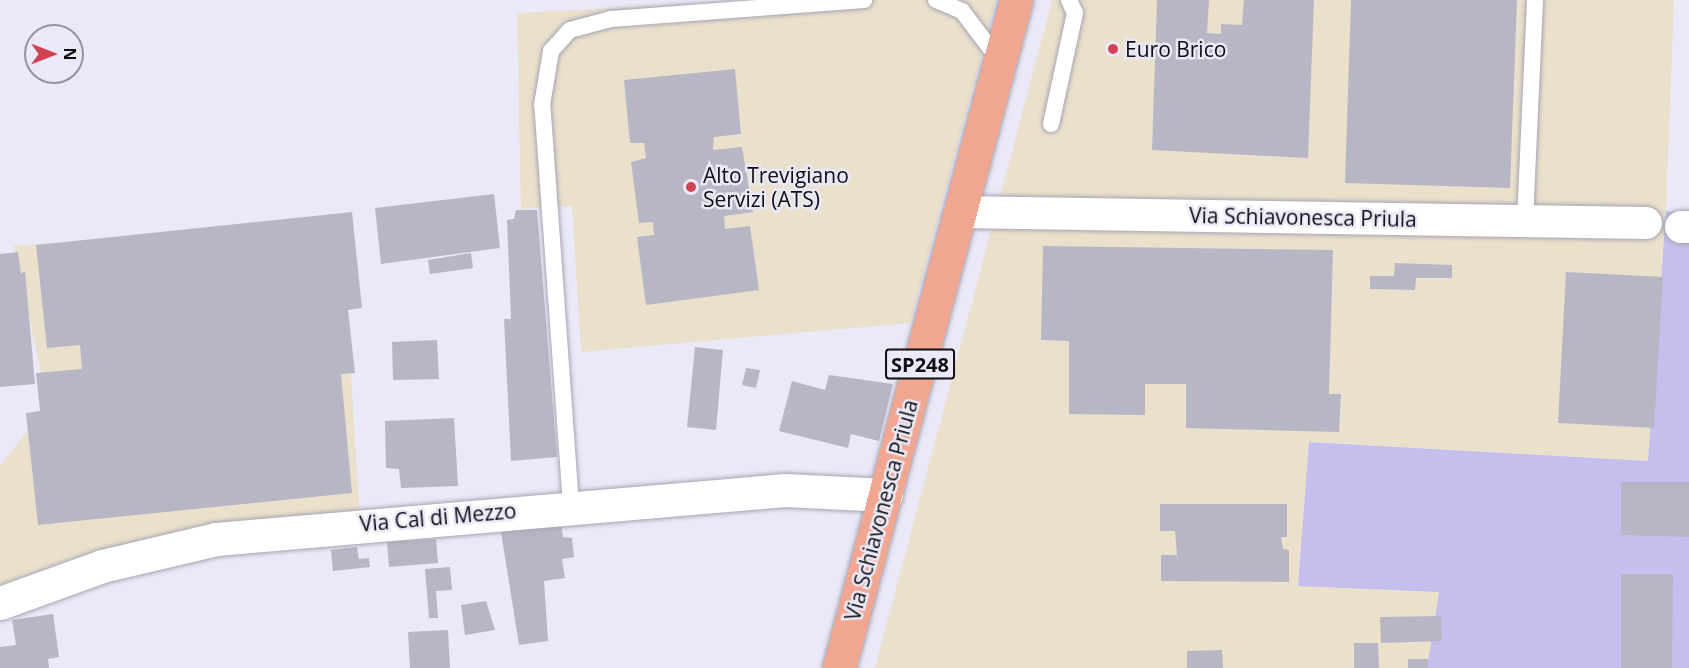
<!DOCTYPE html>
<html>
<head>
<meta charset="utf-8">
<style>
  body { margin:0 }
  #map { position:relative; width:1689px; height:668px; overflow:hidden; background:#eae9f7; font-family:"Open Sans",sans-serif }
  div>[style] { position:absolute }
  .industrial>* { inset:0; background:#eae0cb }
  .green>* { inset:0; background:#c5bfed }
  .building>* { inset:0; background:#b7b6c4 }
  .roads { filter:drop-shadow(0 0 2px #a7a5b3) drop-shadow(0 0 2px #a7a5b3) }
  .service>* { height:16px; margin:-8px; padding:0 8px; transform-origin:8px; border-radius:8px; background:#fff }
  .minor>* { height:32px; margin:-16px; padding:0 16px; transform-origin:16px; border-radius:16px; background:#fff }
  .tertiary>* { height:33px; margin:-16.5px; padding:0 16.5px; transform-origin:16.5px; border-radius:16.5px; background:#fff }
  .primary>* { height:33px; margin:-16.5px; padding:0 16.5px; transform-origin:16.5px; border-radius:16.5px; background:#f1a691 }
  .dots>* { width:16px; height:16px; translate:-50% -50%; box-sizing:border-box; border:3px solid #eae9f7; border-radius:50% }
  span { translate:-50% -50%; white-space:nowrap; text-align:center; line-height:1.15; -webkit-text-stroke:5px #eae9f7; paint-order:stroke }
  .shield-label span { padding:2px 4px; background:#eae9f7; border:2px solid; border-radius:4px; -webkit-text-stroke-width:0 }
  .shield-label { font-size:20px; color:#0f0e13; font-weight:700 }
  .poi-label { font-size:21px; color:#0f0e13 }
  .left { translate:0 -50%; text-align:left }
  .street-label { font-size:21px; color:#0f0e13 }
  .north { position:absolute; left:24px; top:24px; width:60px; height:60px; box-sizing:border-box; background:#eae9f7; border:2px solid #92919c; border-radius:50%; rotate:90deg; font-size:16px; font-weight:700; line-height:24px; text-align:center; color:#0f0e13 }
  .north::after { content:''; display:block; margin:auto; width:21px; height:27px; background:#d34253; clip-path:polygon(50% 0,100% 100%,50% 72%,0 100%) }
</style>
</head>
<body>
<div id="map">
  <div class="industrial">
    <div style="clip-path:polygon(771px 0,996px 0,910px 323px,581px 352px,572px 206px,521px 209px,517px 13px)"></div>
    <div style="clip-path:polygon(1052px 0,1674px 0,1666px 211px,1648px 461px,1310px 442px,1439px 592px,1427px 668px,875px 668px)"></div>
    <div style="clip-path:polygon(341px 221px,360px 516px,187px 536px,75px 557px,0 586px,0 466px,48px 405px,14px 246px)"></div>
  </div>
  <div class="green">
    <div style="clip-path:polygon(1666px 211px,1689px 213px,1689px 668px,1427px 668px,1439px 592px,1298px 586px,1309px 442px,1648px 461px)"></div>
  </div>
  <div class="building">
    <div style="clip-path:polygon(1157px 0,1209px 0,1207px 33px,1221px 34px,1221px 24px,1242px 25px,1244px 0,1314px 0,1308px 158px,1152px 150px)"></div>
    <div style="clip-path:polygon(1351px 0,1517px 0,1510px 188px,1345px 183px)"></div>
    <div style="clip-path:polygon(735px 69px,741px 134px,714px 137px,713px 150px,742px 147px,753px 212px,724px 216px,725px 229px,750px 226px,759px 290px,646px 305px,637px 237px,654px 235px,653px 222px,639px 223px,631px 162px,646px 158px,644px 143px,630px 143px,624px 80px)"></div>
    <div style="clip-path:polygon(494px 194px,500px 248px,381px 264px,375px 208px)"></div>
    <div style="clip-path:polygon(516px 210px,537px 210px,557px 457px,511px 461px,504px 319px,511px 319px,507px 220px,514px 219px)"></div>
    <div style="clip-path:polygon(352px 212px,362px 308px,348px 310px,355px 373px,341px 374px,352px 493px,38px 525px,26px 413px,40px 411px,36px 373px,82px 369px,80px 345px,47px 348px,36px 245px)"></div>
    <div style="clip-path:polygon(1043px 246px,1333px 250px,1329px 394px,1341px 394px,1339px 432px,1186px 428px,1186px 384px,1145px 384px,1145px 415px,1069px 414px,1069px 341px,1041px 340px)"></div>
    <div style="clip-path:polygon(18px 252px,21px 274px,25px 271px,35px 384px,0 387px,0 254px)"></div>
    <div style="clip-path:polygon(471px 253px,473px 268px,430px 274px,428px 260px)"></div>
    <div style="clip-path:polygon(1395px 263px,1452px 265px,1452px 278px,1416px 278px,1415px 290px,1370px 289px,1370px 276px,1394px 276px)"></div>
    <div style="clip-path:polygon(1566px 272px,1663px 277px,1654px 428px,1558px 423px)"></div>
    <div style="clip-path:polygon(437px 340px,439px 379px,393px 380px,392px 342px)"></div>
    <div style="clip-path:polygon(695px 347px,723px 350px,716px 430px,687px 427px)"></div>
    <div style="clip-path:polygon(746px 368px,760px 370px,756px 388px,742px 385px)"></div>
    <div style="clip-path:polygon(829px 375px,893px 384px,879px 441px,851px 434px,848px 448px,779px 431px,792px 381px,825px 390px)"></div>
    <div style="clip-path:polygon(454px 418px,458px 486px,401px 488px,399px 469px,386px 468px,385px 421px)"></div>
    <div style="clip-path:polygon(1621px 482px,1689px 482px,1689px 537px,1621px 535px)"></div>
    <div style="clip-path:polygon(1160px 504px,1287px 504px,1287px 537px,1281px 537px,1283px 549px,1289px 550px,1289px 582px,1161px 581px,1161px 555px,1177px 555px,1175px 531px,1160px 531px)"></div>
    <div style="clip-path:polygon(561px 522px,563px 537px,572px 538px,574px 557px,562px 559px,565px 578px,544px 581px,548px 641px,519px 645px,501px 532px)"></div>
    <div style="clip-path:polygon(436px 539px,438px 563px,389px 567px,387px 542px)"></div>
    <div style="clip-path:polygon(357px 547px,359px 559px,369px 558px,370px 567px,333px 571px,331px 550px)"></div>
    <div style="clip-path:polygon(450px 567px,452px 590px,436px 591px,438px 618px,429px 618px,425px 569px)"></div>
    <div style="clip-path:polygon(1621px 574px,1673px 574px,1672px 668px,1621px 668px)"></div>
    <div style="clip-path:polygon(486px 601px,495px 630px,465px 635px,461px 605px)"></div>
    <div style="clip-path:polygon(53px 614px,59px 657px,48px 659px,49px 668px,0 668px,0 647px,16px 645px,12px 620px)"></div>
    <div style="clip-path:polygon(1441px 616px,1442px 641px,1381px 643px,1380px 617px)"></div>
    <div style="clip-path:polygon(448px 630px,450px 668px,410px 668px,408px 632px)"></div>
    <div style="clip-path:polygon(1354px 643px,1378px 643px,1379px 668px,1354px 668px)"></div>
    <div style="clip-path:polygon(1222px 650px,1223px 668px,1187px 668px,1187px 651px)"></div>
    <div style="clip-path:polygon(1408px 659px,1428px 659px,1428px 668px,1408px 668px)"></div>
  </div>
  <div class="roads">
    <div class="service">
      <div style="left:936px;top:0;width:28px;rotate:23deg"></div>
      <div style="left:962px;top:11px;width:63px;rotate:52.8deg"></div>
      <div style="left:1051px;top:124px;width:114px;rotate:-77.8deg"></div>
      <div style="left:1075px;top:13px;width:14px;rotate:-115deg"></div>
      <div style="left:1525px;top:221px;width:221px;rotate:-87.4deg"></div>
      <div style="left:571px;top:505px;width:401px;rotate:-94.1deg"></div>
      <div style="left:542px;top:105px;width:55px;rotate:-80.5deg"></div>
      <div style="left:551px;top:51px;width:28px;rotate:-48deg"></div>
      <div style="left:570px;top:30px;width:42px;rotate:-15deg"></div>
      <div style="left:611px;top:19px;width:254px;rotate:-4.3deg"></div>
    </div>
    <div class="minor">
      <div style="left:960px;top:212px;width:686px;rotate:0.92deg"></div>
      <div style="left:1681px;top:227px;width:8px"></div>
    </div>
    <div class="tertiary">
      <div style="left:0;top:603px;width:109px;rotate:-19.9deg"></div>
      <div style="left:102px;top:566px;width:117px;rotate:-13.3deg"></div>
      <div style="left:216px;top:539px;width:571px;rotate:-4.92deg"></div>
      <div style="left:785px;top:490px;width:101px;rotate:2.8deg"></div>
    </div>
    <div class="primary">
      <div style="left:839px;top:668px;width:691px;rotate:-75.16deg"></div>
    </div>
  </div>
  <div class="dots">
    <div style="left:1113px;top:49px;background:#d34253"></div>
    <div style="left:691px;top:187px;background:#d34253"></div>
  </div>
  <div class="shield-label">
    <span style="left:920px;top:364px">SP248</span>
  </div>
  <div class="poi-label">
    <span class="left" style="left:1125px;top:49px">Euro Brico</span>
    <span class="left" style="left:703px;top:187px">Alto Trevigiano<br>Servizi (ATS)</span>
  </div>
  <div class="street-label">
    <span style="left:1303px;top:217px;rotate:1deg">Via Schiavonesca Priula</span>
    <span style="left:881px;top:510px;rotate:-75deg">Via Schiavonesca Priula</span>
    <span style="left:438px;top:517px;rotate:-5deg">Via Cal di Mezzo</span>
  </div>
  <div class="north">N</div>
</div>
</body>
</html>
